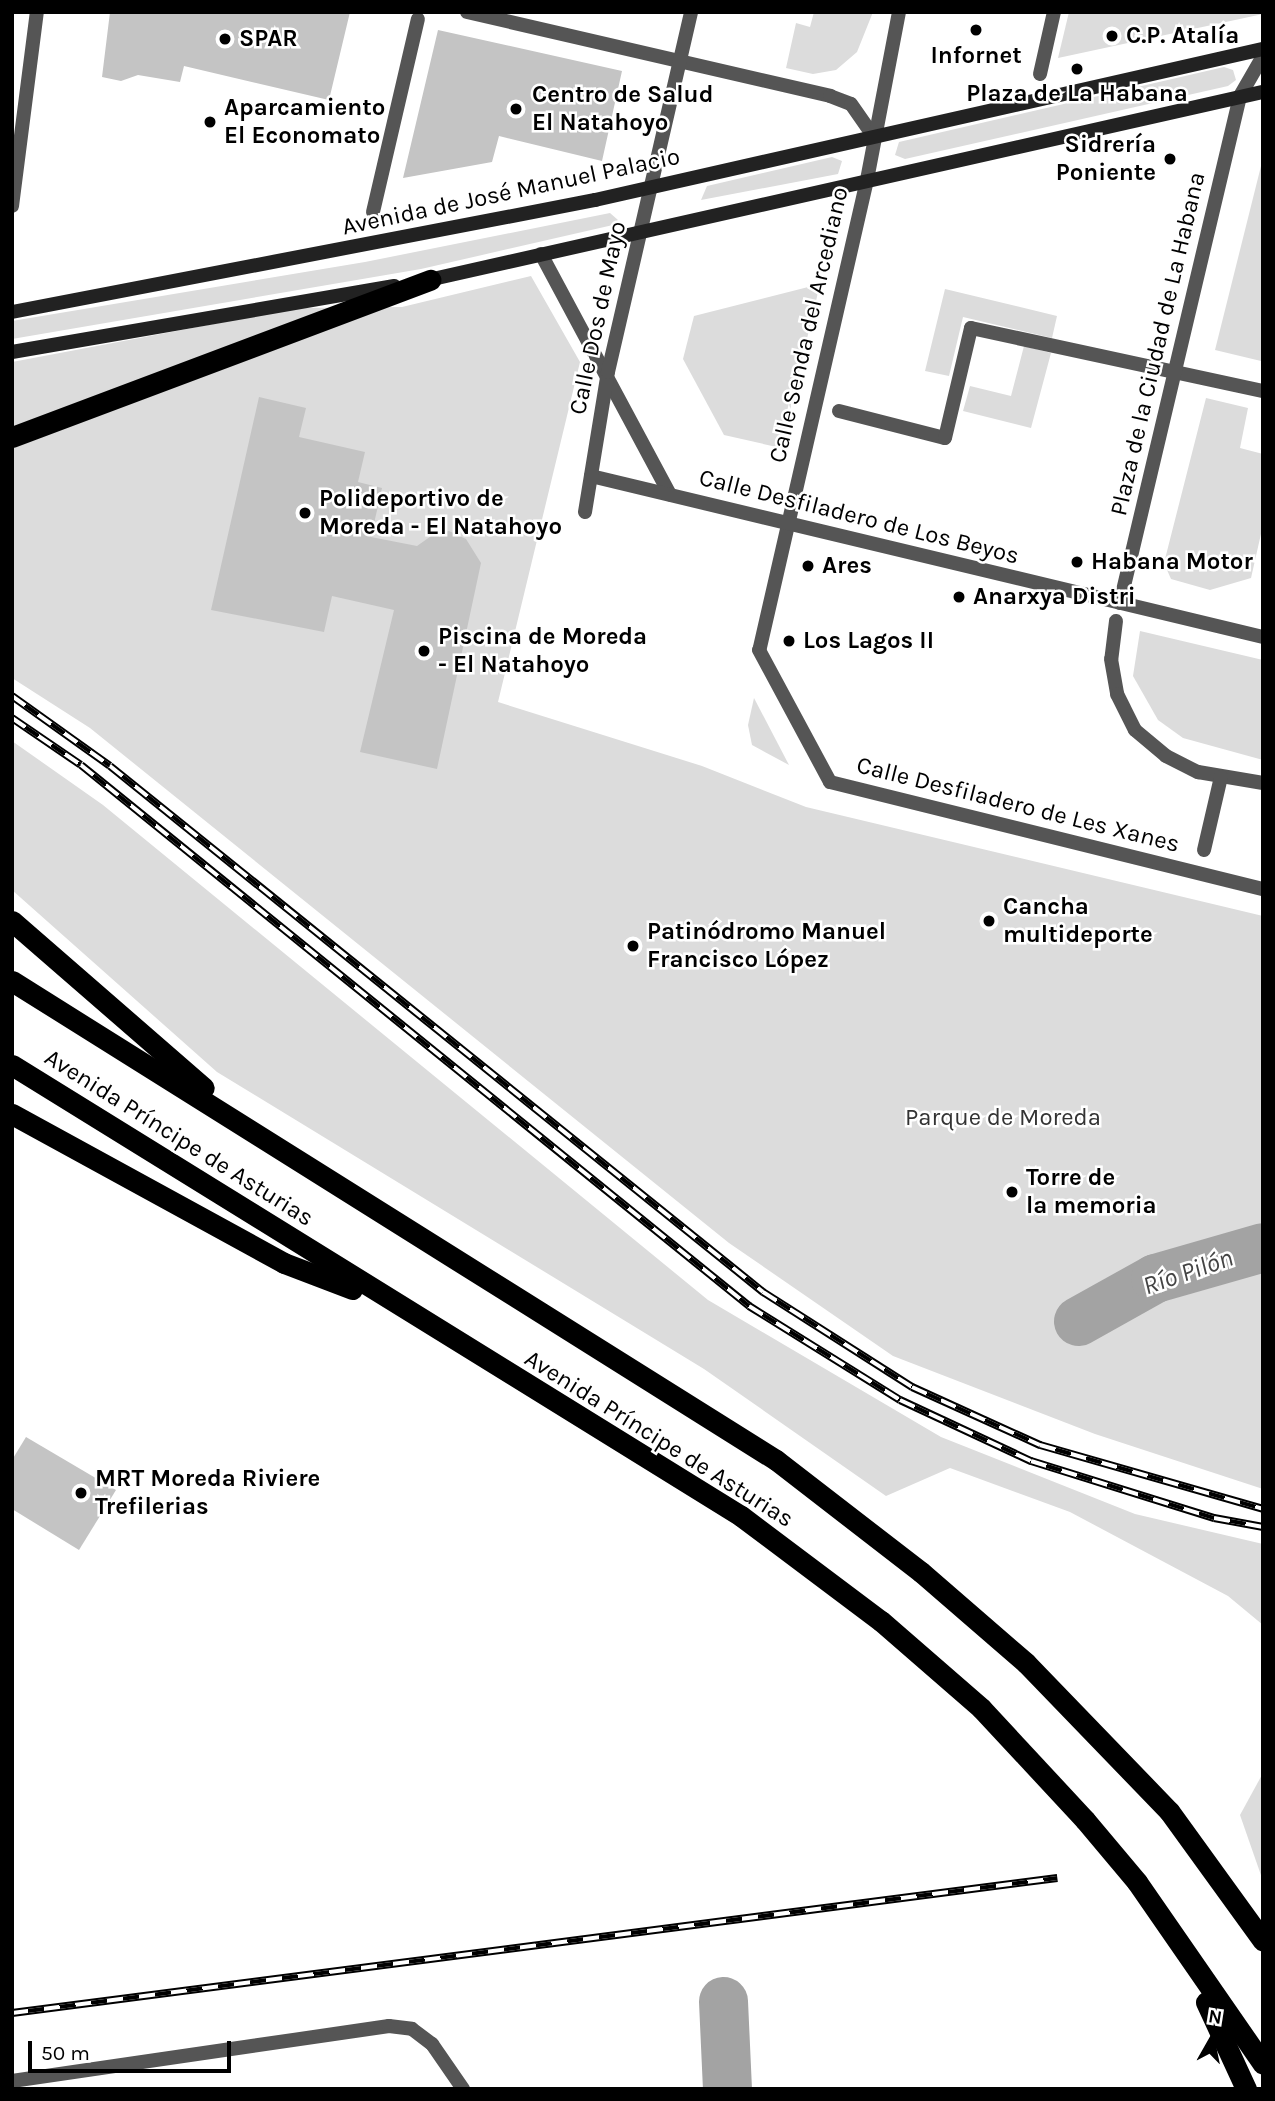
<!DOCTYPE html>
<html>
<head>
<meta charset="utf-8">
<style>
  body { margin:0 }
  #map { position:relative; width:1275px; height:2101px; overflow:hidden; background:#fff; font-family:Karla,sans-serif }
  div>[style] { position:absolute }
  .green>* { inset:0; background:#dcdcdc }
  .river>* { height:49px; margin:-24.5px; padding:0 24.5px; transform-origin:24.5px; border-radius:24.5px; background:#a3a3a3 }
  .building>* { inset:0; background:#c4c4c4 }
  .street>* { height:14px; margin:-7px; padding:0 7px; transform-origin:7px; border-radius:7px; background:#555 }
  .secondary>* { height:14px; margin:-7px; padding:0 7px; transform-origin:7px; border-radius:7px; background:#222 }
  .highway>* { height:21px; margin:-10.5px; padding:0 10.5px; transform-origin:10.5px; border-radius:10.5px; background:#000 }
  .rail>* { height:8px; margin-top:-4px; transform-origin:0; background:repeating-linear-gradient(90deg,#fff 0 16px,#000 0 32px); box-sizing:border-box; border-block:2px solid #000 }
  .dots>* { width:19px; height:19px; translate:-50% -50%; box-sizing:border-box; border:4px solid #fff; border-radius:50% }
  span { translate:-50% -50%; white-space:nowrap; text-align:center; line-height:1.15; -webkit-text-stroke:5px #fff; paint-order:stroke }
  .poi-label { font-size:24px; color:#000; font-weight:700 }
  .left { translate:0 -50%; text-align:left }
  .right { translate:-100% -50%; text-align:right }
  .street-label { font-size:24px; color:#000 }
  .park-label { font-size:24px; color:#333 }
  .water-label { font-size:26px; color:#444; font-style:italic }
  .frame { position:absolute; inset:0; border:14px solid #000; pointer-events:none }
  .north { position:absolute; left:1177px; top:2003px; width:70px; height:70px; -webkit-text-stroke:5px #fff; paint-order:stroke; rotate:9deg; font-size:19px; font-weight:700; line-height:28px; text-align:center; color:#000 }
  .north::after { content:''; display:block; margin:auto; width:24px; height:32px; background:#000; clip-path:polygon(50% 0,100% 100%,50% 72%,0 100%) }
  .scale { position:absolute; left:28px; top:2041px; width:203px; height:32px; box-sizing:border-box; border:4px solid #000; border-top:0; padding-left:9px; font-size:21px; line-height:24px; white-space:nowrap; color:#000; -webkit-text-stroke:5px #fff; paint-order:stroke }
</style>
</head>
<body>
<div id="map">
  <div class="green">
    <div style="clip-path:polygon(814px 12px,873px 12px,857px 52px,836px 70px,813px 74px,786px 68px,796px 23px,810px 27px)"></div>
    <div style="clip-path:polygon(1069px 12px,1263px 12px,1263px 14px,1058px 58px)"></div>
    <div style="clip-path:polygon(1224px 67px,1233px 70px,1236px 80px,1228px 86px,905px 159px,895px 155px,899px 142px)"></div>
    <div style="clip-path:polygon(832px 157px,842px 161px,838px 174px,701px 200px,707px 186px)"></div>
    <div style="clip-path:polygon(1263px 158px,1263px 352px,1261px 361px,1215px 350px)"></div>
    <div style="clip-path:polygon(610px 213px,618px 220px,613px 225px,421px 269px,12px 339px,12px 321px,365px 262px)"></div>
    <div style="clip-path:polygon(531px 276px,580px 362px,498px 702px,702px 766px,806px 807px,1263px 916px,1263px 1489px,1095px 1434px,893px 1356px,729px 1243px,90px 728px,12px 678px,12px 362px,298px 308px,402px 307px)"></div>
    <div style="clip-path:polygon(820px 284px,781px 448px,724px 435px,683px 359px,694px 316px)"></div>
    <div style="clip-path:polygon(945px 289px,1057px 316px,1052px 338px,963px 317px,949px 376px,925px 371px)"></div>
    <div style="clip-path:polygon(1024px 346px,1051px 353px,1031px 428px,963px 411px,970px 386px,1011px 396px)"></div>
    <div style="clip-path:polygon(1206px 398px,1248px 408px,1240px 448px,1263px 454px,1263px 525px,1251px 578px,1210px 590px,1171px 579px,1164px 563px)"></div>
    <div style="clip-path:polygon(1140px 631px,1263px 660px,1263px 760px,1183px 738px,1158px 720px,1133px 676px)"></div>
    <div style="clip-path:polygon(754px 698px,789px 765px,752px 745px,748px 725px)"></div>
    <div style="clip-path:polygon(12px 741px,103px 805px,708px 1300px,941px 1437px,1135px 1514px,1263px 1544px,1263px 1625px,1228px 1596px,1070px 1512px,950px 1468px,886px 1496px,704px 1369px,217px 1072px,12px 890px)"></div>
    <div style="clip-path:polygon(1263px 1773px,1263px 1881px,1240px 1815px)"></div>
  </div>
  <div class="river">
    <div style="left:1078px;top:1321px;width:88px;rotate:-29.2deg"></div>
    <div style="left:1155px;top:1278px;width:112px;rotate:-16deg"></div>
    <div style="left:723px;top:2001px;width:88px;rotate:87.4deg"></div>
  </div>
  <div class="building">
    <div style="clip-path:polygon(110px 12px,350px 12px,329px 100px,184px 66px,180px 82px,138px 75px,121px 81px,102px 77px)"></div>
    <div style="clip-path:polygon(438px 30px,622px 71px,602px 161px,499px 136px,492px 162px,403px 178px)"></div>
    <div style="clip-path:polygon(259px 397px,306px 408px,299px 437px,365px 452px,358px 482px,382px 488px,371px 537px,417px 546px,434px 534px,449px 531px,466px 539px,481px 563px,437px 769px,360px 752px,394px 610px,332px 596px,324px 632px,211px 610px)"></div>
    <div style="clip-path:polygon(26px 1437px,116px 1490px,79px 1550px,12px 1509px,12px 1460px)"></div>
  </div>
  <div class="street">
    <div style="left:467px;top:12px;width:373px;rotate:13deg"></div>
    <div style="left:830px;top:96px;width:22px;rotate:21deg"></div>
    <div style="left:851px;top:104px;width:40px;rotate:55.1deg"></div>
    <div style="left:899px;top:12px;width:171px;rotate:100.8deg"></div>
    <div style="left:867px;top:180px;width:482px;rotate:102.9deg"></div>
    <div style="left:759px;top:650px;width:150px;rotate:61.7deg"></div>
    <div style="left:830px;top:782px;width:446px;rotate:13.9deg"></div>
    <div style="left:1040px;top:74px;width:64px;rotate:-77.3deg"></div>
    <div style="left:12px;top:206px;width:196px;rotate:-82.7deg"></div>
    <div style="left:373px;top:212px;width:198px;rotate:-76.9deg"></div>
    <div style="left:541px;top:254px;width:273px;rotate:61.8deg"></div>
    <div style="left:839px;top:411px;width:109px;rotate:14.3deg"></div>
    <div style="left:945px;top:438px;width:113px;rotate:-76.7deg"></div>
    <div style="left:971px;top:328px;width:299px;rotate:12.2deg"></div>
    <div style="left:591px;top:476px;width:691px;rotate:13.47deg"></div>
    <div style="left:585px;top:512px;width:142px;rotate:-80.7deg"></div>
    <div style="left:608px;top:372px;width:369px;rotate:-77deg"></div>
    <div style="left:1120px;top:603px;width:521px;rotate:-76.68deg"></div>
    <div style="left:1240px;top:96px;width:46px;rotate:-60.1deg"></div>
    <div style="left:1116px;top:621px;width:38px;rotate:97deg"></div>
    <div style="left:1111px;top:659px;width:36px;rotate:80deg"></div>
    <div style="left:1117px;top:694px;width:40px;rotate:63.4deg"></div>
    <div style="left:1135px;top:730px;width:40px;rotate:40deg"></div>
    <div style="left:1166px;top:756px;width:36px;rotate:27deg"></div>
    <div style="left:1198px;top:772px;width:66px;rotate:9.6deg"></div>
    <div style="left:1204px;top:850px;width:75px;rotate:-76.9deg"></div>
    <div style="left:12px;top:2081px;width:381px;rotate:-8.3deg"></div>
    <div style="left:389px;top:2026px;width:23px;rotate:7deg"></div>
    <div style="left:412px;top:2029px;width:25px;rotate:37deg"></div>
    <div style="left:432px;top:2044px;width:55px;rotate:55.4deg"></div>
  </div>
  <div class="secondary">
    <div style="left:424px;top:281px;width:860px;rotate:-12.7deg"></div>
    <div style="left:12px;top:312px;width:594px;rotate:-10.87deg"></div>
    <div style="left:595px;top:200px;width:685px;rotate:-12.74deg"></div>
    <div style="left:12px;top:352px;width:388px;rotate:-9.8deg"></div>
  </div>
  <div class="highway">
    <div style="left:12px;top:437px;width:447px;rotate:-20.6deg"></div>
    <div style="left:12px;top:921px;width:254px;rotate:41deg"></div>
    <div style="left:12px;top:981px;width:902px;rotate:32.09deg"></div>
    <div style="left:776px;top:1460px;width:183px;rotate:37.7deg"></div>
    <div style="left:921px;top:1572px;width:139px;rotate:40.9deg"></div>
    <div style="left:1026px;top:1663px;width:206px;rotate:46deg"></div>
    <div style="left:1169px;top:1811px;width:160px;rotate:54.1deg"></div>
    <div style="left:12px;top:1065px;width:857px;rotate:31.74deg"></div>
    <div style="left:741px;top:1516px;width:175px;rotate:36.9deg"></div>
    <div style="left:881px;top:1621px;width:133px;rotate:41deg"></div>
    <div style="left:981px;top:1708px;width:153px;rotate:47.1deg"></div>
    <div style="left:1085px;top:1820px;width:81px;rotate:50deg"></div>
    <div style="left:1137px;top:1882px;width:221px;rotate:55.3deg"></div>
    <div style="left:12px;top:1114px;width:310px;rotate:28.7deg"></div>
    <div style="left:284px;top:1263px;width:73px;rotate:20.9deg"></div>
    <div style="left:1206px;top:2002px;width:96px;rotate:65.3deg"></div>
  </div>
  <div class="rail">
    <div style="left:12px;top:696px;width:120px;rotate:35.5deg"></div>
    <div style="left:110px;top:766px;width:839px;rotate:38.85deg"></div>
    <div style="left:763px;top:1292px;width:177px;rotate:32.5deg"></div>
    <div style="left:912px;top:1387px;width:141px;rotate:24.4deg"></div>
    <div style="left:1040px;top:1445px;width:232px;rotate:16deg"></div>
    <div style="left:12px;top:718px;width:83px;rotate:34.3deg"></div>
    <div style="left:81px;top:765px;width:860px;rotate:39deg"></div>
    <div style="left:749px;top:1306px;width:178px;rotate:31.9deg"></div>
    <div style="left:900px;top:1400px;width:145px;rotate:25deg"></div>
    <div style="left:1031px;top:1461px;width:192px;rotate:17.3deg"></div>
    <div style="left:1214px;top:1518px;width:50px;rotate:10.4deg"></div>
    <div style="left:12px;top:2013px;width:1054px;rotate:-7.36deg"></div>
  </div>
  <div class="dots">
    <div style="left:976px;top:30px;background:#000"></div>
    <div style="left:1112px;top:36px;background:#000"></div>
    <div style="left:225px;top:39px;background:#000"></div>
    <div style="left:1077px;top:69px;background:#000"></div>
    <div style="left:516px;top:109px;background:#000"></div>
    <div style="left:210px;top:122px;background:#000"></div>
    <div style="left:1170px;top:159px;background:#000"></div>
    <div style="left:305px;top:513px;background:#000"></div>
    <div style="left:1077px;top:562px;background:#000"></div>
    <div style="left:808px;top:566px;background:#000"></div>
    <div style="left:959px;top:597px;background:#000"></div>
    <div style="left:789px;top:641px;background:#000"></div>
    <div style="left:424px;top:651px;background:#000"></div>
    <div style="left:989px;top:921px;background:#000"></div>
    <div style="left:633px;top:946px;background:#000"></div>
    <div style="left:1012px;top:1192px;background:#000"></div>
    <div style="left:81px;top:1493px;background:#000"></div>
  </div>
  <div class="poi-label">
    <span class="left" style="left:1126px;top:36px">C.P. Atalía</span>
    <span class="left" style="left:239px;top:39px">SPAR</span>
    <span style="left:976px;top:56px">Infornet</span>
    <span style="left:1077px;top:94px">Plaza de La Habana</span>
    <span class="left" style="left:532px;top:109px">Centro de Salud<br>El Natahoyo</span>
    <span class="left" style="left:224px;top:122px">Aparcamiento<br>El Economato</span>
    <span class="right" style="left:1156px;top:159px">Sidrería<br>Poniente</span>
    <span class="left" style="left:319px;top:513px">Polideportivo de<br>Moreda - El Natahoyo</span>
    <span class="left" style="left:1091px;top:562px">Habana Motor</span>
    <span class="left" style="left:822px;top:566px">Ares</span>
    <span class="left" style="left:973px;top:597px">Anarxya Distri</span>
    <span class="left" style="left:438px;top:651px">Piscina de Moreda<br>- El Natahoyo</span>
    <span class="left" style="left:803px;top:641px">Los Lagos II</span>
    <span class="left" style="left:1003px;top:921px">Cancha<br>multideporte</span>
    <span class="left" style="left:647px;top:946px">Patinódromo Manuel<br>Francisco López</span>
    <span class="left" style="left:1026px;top:1192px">Torre de<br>la memoria</span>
    <span class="left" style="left:95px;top:1493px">MRT Moreda Riviere<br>Trefilerias</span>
  </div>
  <div class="street-label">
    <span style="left:511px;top:192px;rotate:-12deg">Avenida de José Manuel Palacio</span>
    <span style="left:598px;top:318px;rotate:-78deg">Calle Dos de Mayo</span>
    <span style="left:809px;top:325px;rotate:-77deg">Calle Senda del Arcediano</span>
    <span style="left:1158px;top:344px;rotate:-77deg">Plaza de la Ciudad de La Habana</span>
    <span style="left:859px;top:517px;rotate:14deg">Calle Desfiladero de Los Beyos</span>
    <span style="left:1018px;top:805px;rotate:14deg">Calle Desfiladero de Les Xanes</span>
    <span style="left:179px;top:1138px;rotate:32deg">Avenida Príncipe de Asturias</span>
    <span style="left:659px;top:1439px;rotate:32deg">Avenida Príncipe de Asturias</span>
  </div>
  <div class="park-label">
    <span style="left:1003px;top:1118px">Parque de Moreda</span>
  </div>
  <div class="water-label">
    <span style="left:1188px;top:1272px;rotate:-19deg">Río Pilón</span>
  </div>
  <div class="frame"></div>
  <div class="north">N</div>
  <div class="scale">50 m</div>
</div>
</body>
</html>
